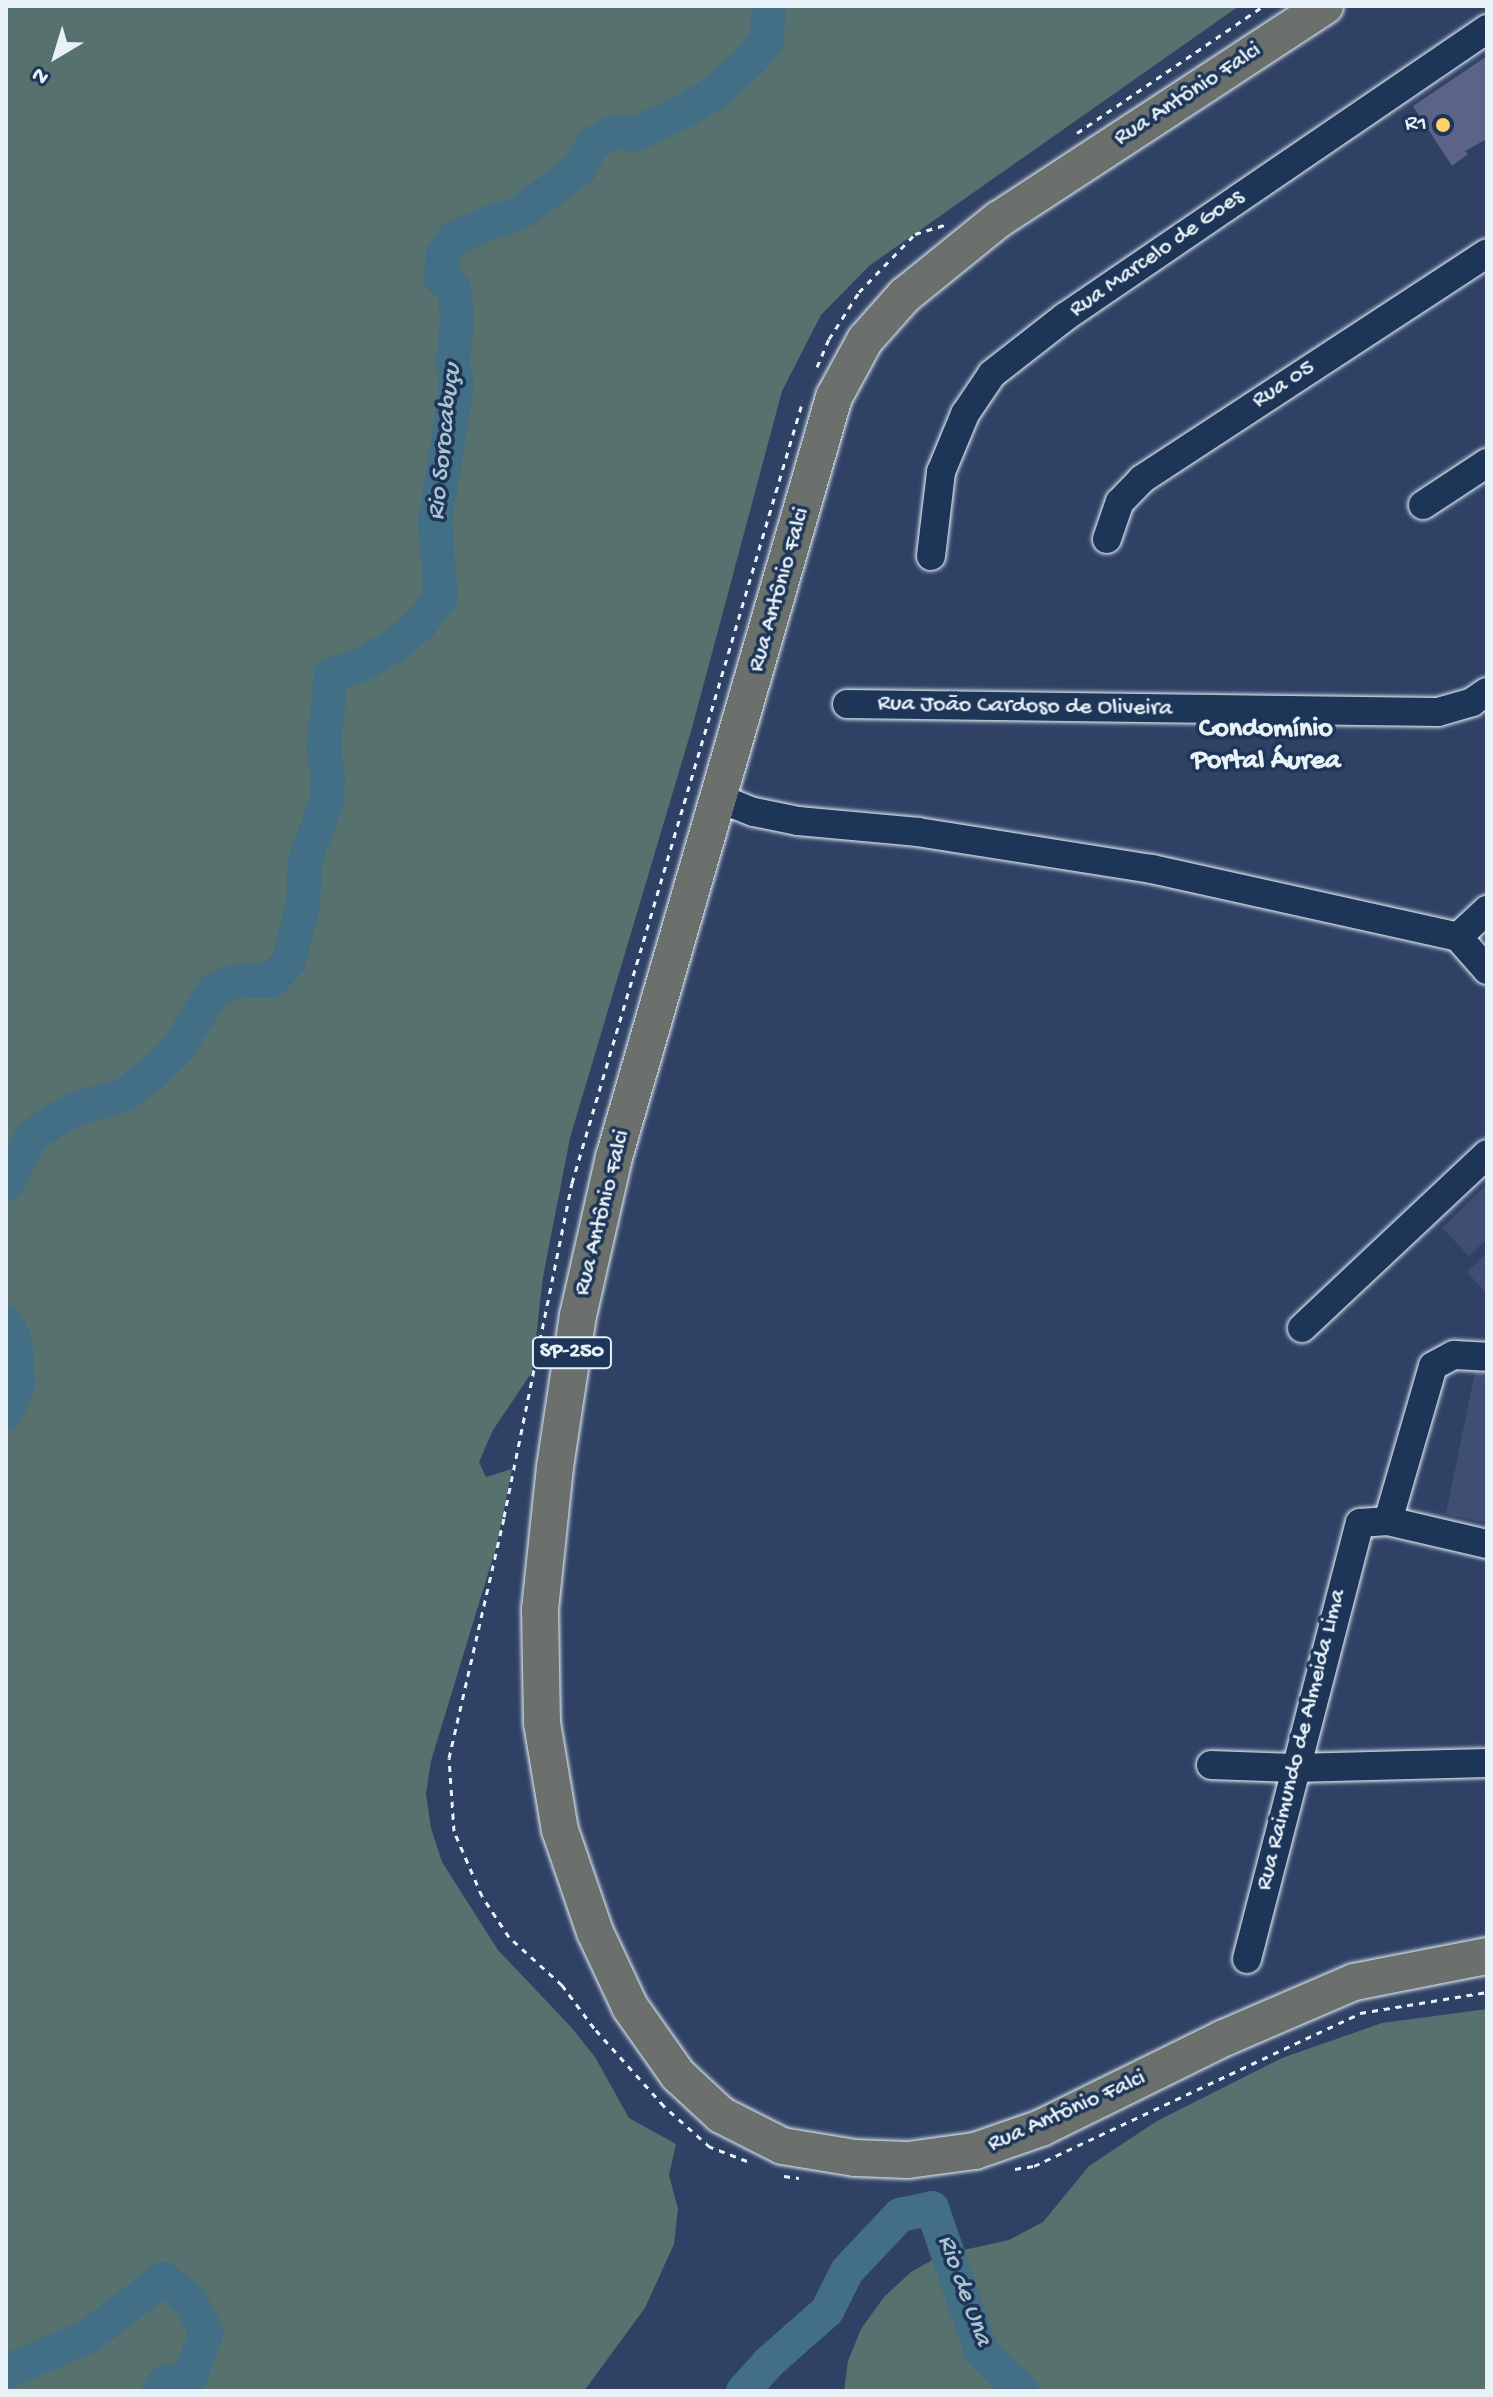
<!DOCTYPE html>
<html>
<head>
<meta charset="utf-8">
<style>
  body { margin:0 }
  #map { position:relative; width:1493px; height:2397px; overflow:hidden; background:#2f4265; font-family:"Gochi Hand",sans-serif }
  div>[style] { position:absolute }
  .built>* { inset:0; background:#3f4f73 }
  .green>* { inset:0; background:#56716e }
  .river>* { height:34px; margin:-17px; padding:0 17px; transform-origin:17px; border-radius:17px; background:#426e86 }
  .building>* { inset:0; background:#5b6389 }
  .path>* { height:3px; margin-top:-1.5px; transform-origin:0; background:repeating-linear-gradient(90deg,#e8f1f8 0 6px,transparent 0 12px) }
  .roads { filter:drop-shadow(0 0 2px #e8f1f8) drop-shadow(0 0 2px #e8f1f8) }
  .minor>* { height:28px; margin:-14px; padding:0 14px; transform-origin:14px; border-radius:14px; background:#1d3557 }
  .major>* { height:36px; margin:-18px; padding:0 18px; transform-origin:18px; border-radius:18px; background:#6b706d }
  .dots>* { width:22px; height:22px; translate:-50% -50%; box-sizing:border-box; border:4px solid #1d3557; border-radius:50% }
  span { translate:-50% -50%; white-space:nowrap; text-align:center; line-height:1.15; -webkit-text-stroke:7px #1d3557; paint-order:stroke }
  .shield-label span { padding:2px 6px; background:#1d3557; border:2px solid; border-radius:6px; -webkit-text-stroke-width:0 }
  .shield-label { font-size:22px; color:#e8f1f8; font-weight:700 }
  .street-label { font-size:24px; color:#e8f1f8 }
  .poi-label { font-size:24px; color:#e8f1f8 }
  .right { translate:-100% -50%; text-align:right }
  .water-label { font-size:26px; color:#aec3d0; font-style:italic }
  .quarter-label { font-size:28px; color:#e8f1f8; font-weight:700 }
  .frame { position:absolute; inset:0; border:8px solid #e8f1f8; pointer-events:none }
  .north { position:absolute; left:16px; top:16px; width:80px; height:80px; -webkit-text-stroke:6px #1d3557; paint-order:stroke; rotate:218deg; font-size:22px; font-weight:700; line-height:32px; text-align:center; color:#e8f1f8 }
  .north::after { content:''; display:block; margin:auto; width:28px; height:36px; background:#e8f1f8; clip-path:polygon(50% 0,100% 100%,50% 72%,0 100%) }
</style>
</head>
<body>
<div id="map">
  <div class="built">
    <div style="clip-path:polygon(1487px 1184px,1487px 1239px,1469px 1256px,1442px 1228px)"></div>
    <div style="clip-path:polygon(1487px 1253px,1487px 1294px,1467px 1272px)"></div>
    <div style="clip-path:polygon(1475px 1372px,1487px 1372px,1487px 1523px,1446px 1514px)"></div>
  </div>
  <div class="green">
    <div style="clip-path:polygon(6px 6px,1239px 6px,869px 266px,821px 315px,782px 391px,692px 728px,570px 1138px,543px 1277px,532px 1372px,493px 1430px,479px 1462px,486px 1477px,512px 1469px,497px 1544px,431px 1761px,426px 1794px,431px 1828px,442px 1862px,498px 1950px,571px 2027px,595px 2057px,629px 2118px,676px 2144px,669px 2175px,678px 2209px,674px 2244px,645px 2308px,584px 2391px,6px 2391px)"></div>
    <div style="clip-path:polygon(1487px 2009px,1487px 2391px,844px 2391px,848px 2361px,861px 2329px,884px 2297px,911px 2272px,941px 2255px,1009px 2240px,1043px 2222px,1089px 2166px,1157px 2121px,1282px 2058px,1382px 2023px)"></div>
  </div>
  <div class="river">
    <div style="left:6px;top:1185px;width:53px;rotate:-62.9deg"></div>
    <div style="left:30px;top:1138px;width:31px;rotate:-36deg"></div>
    <div style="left:55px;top:1120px;width:24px;rotate:-28deg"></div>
    <div style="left:76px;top:1109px;width:50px;rotate:-16.3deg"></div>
    <div style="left:124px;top:1095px;width:38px;rotate:-37deg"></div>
    <div style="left:154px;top:1072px;width:34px;rotate:-45deg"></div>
    <div style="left:178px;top:1048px;width:68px;rotate:-58.2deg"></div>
    <div style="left:214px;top:990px;width:21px;rotate:-23deg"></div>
    <div style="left:233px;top:982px;width:39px;rotate:-3deg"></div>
    <div style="left:272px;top:980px;width:23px;rotate:-47deg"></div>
    <div style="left:288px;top:963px;width:58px;rotate:-75deg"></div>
    <div style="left:303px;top:907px;width:47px;rotate:-87.6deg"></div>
    <div style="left:305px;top:860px;width:61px;rotate:-69.8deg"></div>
    <div style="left:326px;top:803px;width:22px;rotate:-85deg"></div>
    <div style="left:328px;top:781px;width:37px;rotate:-96deg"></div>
    <div style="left:324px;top:744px;width:69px;rotate:-84.2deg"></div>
    <div style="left:331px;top:675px;width:30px;rotate:-17deg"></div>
    <div style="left:360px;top:666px;width:44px;rotate:-31.2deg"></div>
    <div style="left:398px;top:643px;width:30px;rotate:-41deg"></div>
    <div style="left:421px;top:623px;width:34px;rotate:-53deg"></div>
    <div style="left:441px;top:596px;width:74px;rotate:-94.6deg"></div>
    <div style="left:435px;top:522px;width:141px;rotate:-81deg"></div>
    <div style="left:457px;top:383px;width:18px;rotate:-103deg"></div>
    <div style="left:453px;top:365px;width:48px;rotate:-85.2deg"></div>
    <div style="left:457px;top:317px;width:29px;rotate:-96deg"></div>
    <div style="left:454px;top:288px;width:16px;rotate:-142deg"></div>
    <div style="left:441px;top:278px;width:24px;rotate:-85deg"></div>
    <div style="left:443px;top:254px;width:18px;rotate:-56deg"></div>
    <div style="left:453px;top:239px;width:36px;rotate:-24deg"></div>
    <div style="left:486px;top:224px;width:31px;rotate:-17deg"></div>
    <div style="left:516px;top:215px;width:42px;rotate:-35.2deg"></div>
    <div style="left:550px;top:191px;width:38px;rotate:-37deg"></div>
    <div style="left:580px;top:168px;width:27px;rotate:-62deg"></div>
    <div style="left:593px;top:144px;width:23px;rotate:-31deg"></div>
    <div style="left:613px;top:132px;width:20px;rotate:9deg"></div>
    <div style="left:633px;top:135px;width:55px;rotate:-24.7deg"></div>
    <div style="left:683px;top:112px;width:35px;rotate:-31deg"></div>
    <div style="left:713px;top:94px;width:52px;rotate:-41.9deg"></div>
    <div style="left:752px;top:59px;width:23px;rotate:-52deg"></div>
    <div style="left:766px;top:41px;width:35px;rotate:-85deg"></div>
    <div style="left:6px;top:1323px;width:20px;rotate:63deg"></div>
    <div style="left:15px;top:1341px;width:43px;rotate:86deg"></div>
    <div style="left:18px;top:1384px;width:31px;rotate:112deg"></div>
    <div style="left:6px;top:2372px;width:90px;rotate:-23.4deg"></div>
    <div style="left:89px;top:2336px;width:93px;rotate:-37.6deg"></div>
    <div style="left:163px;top:2279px;width:34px;rotate:38deg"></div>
    <div style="left:190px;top:2300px;width:37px;rotate:64deg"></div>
    <div style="left:206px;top:2333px;width:50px;rotate:109.9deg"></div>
    <div style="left:189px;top:2380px;width:24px;rotate:175deg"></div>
    <div style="left:165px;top:2382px;width:11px;rotate:124deg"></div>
    <div style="left:743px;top:2391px;width:38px;rotate:-48deg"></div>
    <div style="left:768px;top:2363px;width:79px;rotate:-41.4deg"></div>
    <div style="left:827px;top:2311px;width:45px;rotate:-63.4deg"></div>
    <div style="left:847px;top:2271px;width:77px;rotate:-46.6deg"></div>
    <div style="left:900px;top:2215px;width:33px;rotate:-12deg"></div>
    <div style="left:932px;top:2208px;width:153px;rotate:71deg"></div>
    <div style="left:982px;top:2353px;width:55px;rotate:43.5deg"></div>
  </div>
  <div class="building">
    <div style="clip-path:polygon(1487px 56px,1487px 139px,1465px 151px,1468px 154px,1452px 166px,1413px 106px)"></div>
  </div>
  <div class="path">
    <div style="left:1077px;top:133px;width:225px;rotate:-34.3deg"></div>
    <div style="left:817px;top:367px;width:30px;rotate:-67deg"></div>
    <div style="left:829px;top:339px;width:56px;rotate:-57.4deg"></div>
    <div style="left:859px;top:292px;width:81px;rotate:-46deg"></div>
    <div style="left:915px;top:234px;width:34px;rotate:-17deg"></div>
    <div style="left:747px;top:2161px;width:40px;rotate:-159deg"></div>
    <div style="left:710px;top:2147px;width:62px;rotate:-138.3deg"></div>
    <div style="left:664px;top:2106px;width:105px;rotate:-131.9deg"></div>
    <div style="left:594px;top:2028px;width:54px;rotate:-126.7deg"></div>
    <div style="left:562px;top:1985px;width:72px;rotate:-137.8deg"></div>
    <div style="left:509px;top:1937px;width:49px;rotate:-123.4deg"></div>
    <div style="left:482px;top:1896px;width:71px;rotate:-113.3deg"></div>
    <div style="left:454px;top:1831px;width:73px;rotate:-93.9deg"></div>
    <div style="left:449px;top:1758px;width:247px;rotate:-77.1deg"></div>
    <div style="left:504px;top:1517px;width:341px;rotate:-78.5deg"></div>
    <div style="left:572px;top:1183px;width:816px;rotate:-73.56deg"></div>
    <div style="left:1015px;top:2169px;width:19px;rotate:-9deg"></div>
    <div style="left:1034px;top:2166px;width:360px;rotate:-25.1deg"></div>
    <div style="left:1360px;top:2013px;width:129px;rotate:-9.4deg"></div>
    <div style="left:784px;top:2176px;width:15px;rotate:8deg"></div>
  </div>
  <div class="roads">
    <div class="minor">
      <div style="left:1423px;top:505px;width:77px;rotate:-33.3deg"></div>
      <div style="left:1107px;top:539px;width:39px;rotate:-71deg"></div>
      <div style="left:1120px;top:502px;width:32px;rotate:-46deg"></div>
      <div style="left:1142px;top:479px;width:412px;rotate:-33.2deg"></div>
      <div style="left:931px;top:556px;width:85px;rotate:-83.2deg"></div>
      <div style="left:941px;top:472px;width:63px;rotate:-67.5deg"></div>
      <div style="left:965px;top:414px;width:48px;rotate:-56deg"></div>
      <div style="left:992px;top:374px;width:93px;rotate:-38deg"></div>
      <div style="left:1065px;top:317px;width:511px;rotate:-34.31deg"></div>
      <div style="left:847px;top:704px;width:591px;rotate:0.78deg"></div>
      <div style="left:1438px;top:712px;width:35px;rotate:-16deg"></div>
      <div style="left:1472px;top:702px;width:18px;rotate:-34deg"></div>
      <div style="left:721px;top:799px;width:35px;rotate:22deg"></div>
      <div style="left:754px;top:812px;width:45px;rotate:11.6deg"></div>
      <div style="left:798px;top:821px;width:121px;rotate:5.2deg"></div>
      <div style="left:918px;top:832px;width:237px;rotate:9deg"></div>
      <div style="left:1152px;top:869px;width:313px;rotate:12.5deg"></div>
      <div style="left:1458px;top:937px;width:44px;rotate:48.7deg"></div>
      <div style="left:1458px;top:937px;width:40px;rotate:-43deg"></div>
      <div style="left:1302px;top:1328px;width:254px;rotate:-43.2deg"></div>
      <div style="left:1388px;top:1521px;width:161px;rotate:-73.8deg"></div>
      <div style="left:1433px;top:1366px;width:24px;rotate:-28deg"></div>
      <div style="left:1454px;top:1355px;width:33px;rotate:3deg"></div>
      <div style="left:1211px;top:1765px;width:83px;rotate:2.1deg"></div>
      <div style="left:1294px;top:1768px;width:193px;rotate:-1.5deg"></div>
      <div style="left:1247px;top:1959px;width:450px;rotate:-75.5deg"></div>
      <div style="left:1360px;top:1523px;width:28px;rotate:-4deg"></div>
      <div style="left:1388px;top:1521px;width:102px;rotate:13.1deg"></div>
    </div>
    <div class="major">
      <div style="left:1325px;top:6px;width:389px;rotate:146.8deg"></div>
      <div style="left:999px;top:219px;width:121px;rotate:141deg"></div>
      <div style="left:905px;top:295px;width:60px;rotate:131.6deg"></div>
      <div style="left:865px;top:340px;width:65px;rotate:118.5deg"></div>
      <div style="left:834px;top:397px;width:791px;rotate:106.14deg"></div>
      <div style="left:614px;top:1157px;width:162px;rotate:102.8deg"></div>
      <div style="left:578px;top:1315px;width:154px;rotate:98.6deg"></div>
      <div style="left:555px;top:1467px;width:143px;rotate:96deg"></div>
      <div style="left:540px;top:1609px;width:114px;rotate:89deg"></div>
      <div style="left:542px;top:1723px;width:109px;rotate:80.5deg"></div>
      <div style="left:560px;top:1830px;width:108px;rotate:71.1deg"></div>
      <div style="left:595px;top:1932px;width:83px;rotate:65deg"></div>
      <div style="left:630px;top:2007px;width:83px;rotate:54.8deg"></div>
      <div style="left:678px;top:2075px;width:59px;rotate:42.9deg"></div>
      <div style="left:721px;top:2115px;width:68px;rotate:26.9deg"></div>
      <div style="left:782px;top:2146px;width:74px;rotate:9.3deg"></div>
      <div style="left:855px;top:2158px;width:53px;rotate:2.2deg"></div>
      <div style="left:908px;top:2160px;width:68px;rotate:-7.7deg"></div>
      <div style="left:975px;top:2151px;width:70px;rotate:-19.2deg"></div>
      <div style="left:1041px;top:2128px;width:204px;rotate:-26.2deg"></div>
      <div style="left:1224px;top:2038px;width:142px;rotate:-23.3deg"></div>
      <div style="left:1354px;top:1982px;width:136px;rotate:-11.1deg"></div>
    </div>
  </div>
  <div class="dots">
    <div style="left:1443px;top:125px;background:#ffd166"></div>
  </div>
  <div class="shield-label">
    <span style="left:572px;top:1353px">SP-250</span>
  </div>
  <div class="street-label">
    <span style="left:1188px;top:95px;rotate:-33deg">Rua Antônio Falci</span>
    <span style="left:1157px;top:254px;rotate:-35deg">Rua Marcelo de Goes</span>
    <span style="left:1284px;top:385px;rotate:-33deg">Rua 05</span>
    <span style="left:780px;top:590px;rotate:-74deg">Rua Antônio Falci</span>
    <span style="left:1025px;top:707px;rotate:1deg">Rua João Cardoso de Oliveira</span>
    <span style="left:603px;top:1213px;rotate:-76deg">Rua Antônio Falci</span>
    <span style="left:1302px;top:1740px;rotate:-76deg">Rua Raimundo de Almeida Lima</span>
    <span style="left:1067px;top:2112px;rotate:-24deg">Rua Antônio Falci</span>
  </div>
  <div class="poi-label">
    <span class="right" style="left:1427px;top:125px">R1</span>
  </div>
  <div class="water-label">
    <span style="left:446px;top:442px;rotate:-84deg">Rio Sorocabuçu</span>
    <span style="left:963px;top:2291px;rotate:70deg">Rio de Una</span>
  </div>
  <div class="quarter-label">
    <span style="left:1266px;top:746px">Condomínio<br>Portal Áurea</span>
  </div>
  <div class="frame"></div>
  <div class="north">N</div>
</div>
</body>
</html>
